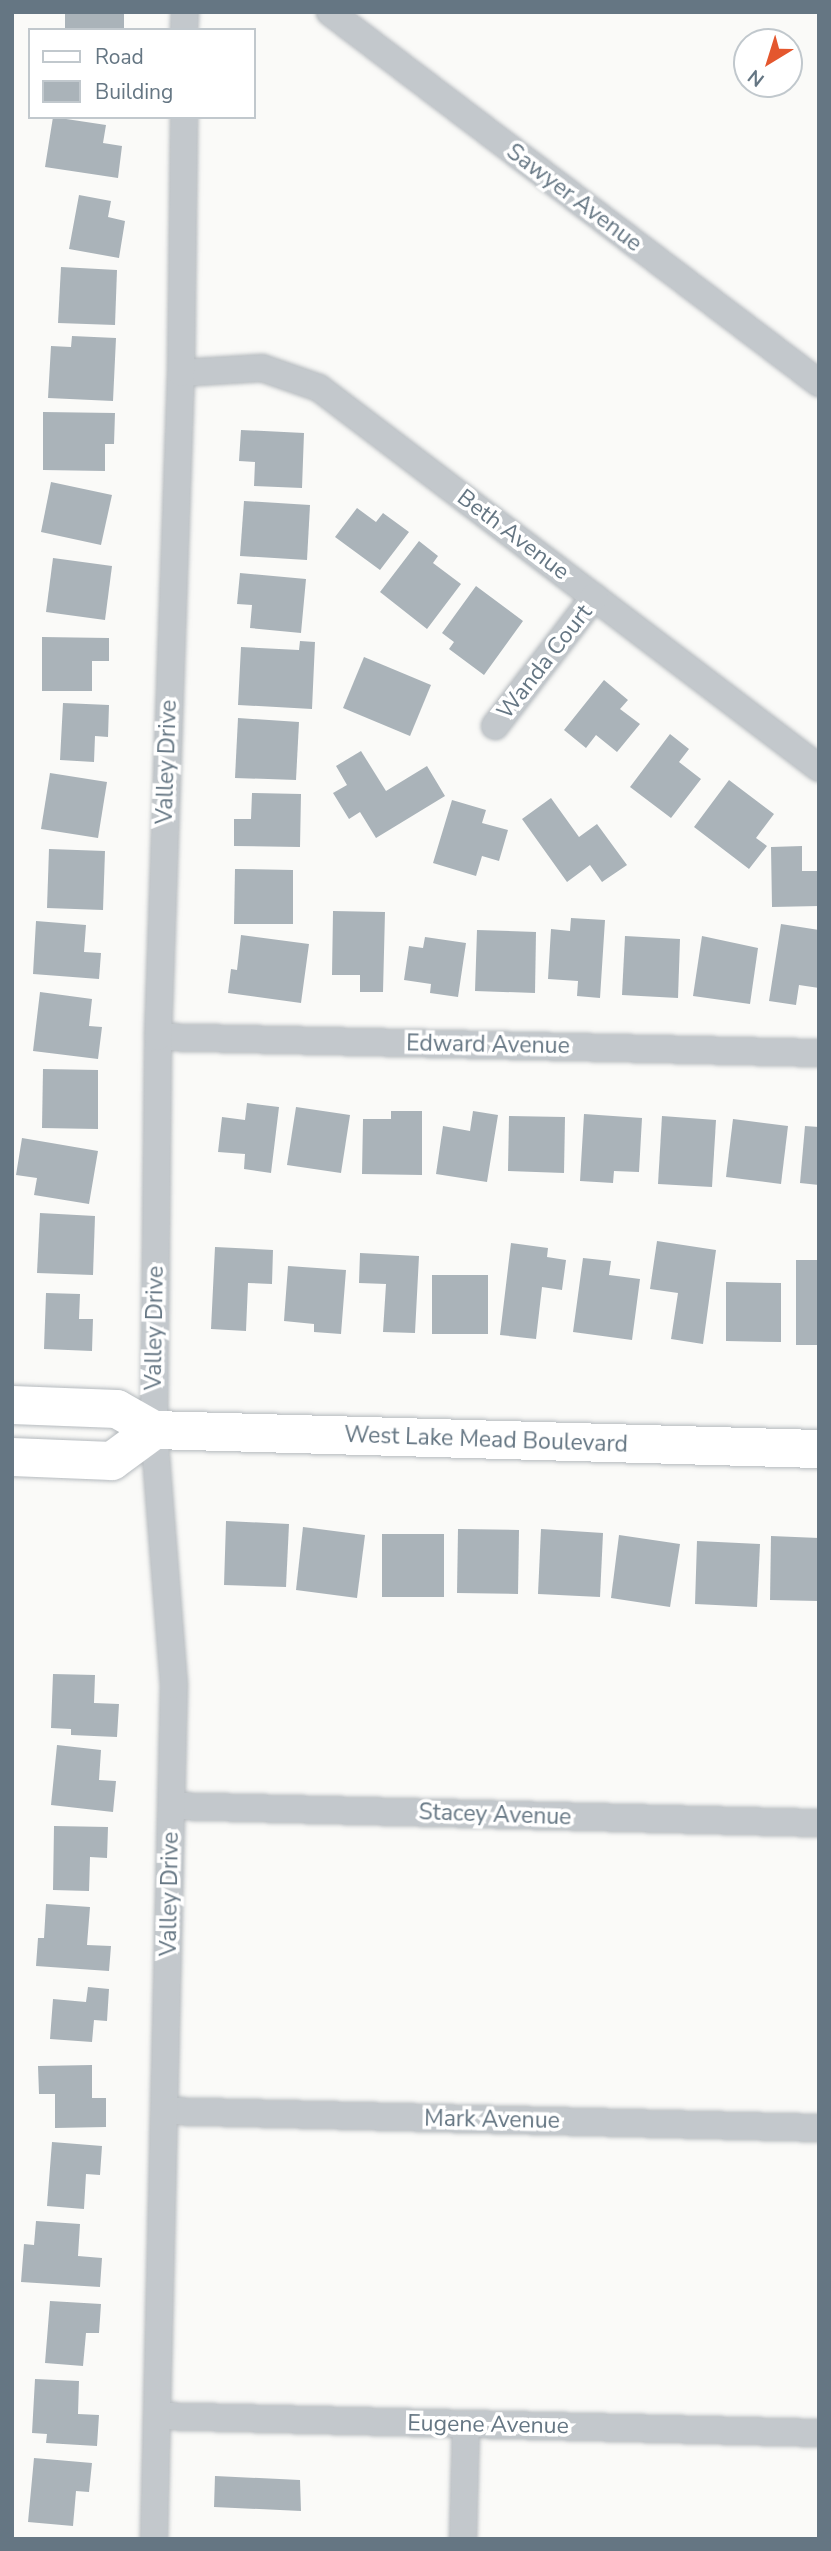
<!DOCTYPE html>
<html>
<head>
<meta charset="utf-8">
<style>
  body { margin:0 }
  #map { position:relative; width:831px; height:2551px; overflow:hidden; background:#fafaf8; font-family:"Nunito Sans",sans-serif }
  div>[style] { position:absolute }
  .building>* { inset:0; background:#aab3b9 }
  .roads { filter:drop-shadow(0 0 2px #b5babe) drop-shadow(0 0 2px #b5babe) }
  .street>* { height:26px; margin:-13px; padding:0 13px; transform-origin:13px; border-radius:13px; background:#c3c8cc }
  .primary>* { height:38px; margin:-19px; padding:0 19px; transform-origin:19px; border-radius:19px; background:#fff }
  span { translate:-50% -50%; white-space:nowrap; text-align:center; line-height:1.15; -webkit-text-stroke:7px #fff; paint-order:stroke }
  .street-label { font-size:23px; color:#657683 }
  .frame { position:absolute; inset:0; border:14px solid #657683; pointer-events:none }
  .legend { position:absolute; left:28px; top:28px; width:228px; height:91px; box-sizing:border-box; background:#fff; border:2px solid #c1c8cd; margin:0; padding:9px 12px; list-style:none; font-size:21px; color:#657683 }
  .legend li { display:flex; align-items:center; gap:14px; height:35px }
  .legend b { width:35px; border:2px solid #c1c8cd }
  .north { position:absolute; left:733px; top:28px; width:70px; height:70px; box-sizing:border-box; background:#fff; border:2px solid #c1c8cd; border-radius:50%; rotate:218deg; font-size:19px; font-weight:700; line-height:28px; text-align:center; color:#657683 }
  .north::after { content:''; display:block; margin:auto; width:24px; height:32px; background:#e4572e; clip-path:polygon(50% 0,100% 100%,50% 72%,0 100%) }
</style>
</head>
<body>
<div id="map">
  <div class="building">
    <div style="clip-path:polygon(65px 12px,124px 12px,124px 30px,65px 30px)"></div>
    <div style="clip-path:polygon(53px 117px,106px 125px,103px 143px,122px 146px,118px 178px,45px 167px)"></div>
    <div style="clip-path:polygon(79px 195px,111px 201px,108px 217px,125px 221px,119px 258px,69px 249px)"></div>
    <div style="clip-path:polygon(61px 267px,117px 270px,115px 325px,58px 323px)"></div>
    <div style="clip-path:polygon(72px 336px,116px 338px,113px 401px,48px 398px,51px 346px,71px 347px)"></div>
    <div style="clip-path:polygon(43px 412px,115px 413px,114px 444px,105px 444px,105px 471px,43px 470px)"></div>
    <div style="clip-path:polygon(241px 430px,304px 433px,302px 488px,254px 486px,255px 462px,239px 461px)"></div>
    <div style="clip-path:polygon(51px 482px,112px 495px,101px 545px,41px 532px)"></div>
    <div style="clip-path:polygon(244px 501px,310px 505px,307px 560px,240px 556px)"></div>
    <div style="clip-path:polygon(357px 508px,376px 522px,383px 513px,409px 532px,380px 570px,335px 537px)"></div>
    <div style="clip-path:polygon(419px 541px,438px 556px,433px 563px,461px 584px,427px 629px,380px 592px)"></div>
    <div style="clip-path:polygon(53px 558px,112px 566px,105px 620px,46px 612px)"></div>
    <div style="clip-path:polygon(240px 573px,306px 579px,301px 633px,250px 628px,252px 605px,237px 604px)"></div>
    <div style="clip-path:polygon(476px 586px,523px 621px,484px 675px,449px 649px,454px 642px,442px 633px)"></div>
    <div style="clip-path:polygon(42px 637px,109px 638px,109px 661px,92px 661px,92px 691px,42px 691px)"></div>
    <div style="clip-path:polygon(300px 641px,315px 642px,312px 709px,238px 705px,241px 647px,299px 650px)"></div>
    <div style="clip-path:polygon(364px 657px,431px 685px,410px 736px,343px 708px)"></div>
    <div style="clip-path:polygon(604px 680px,628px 700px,620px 709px,640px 724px,617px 752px,596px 735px,586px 748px,564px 730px)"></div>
    <div style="clip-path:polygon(63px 703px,109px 705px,108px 737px,95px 736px,94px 762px,60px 760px)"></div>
    <div style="clip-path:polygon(238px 718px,299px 722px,296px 780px,235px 778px)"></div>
    <div style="clip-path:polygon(670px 734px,689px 749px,679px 762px,701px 779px,671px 818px,630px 787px)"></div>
    <div style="clip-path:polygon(361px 751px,386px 791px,427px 766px,445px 796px,376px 838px,360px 812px,349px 819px,333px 793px,347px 785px,336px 766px)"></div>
    <div style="clip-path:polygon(50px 773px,107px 782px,98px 838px,41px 829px)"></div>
    <div style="clip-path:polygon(729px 780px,774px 814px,756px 838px,767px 846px,749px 869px,694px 827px)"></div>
    <div style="clip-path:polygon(252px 793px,301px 794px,300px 847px,234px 846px,234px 819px,251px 819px)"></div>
    <div style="clip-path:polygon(551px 798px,579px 837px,597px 824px,627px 865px,602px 882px,590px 865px,567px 882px,522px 819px)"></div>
    <div style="clip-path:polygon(452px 800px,486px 810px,482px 823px,508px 830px,499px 861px,482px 856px,476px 876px,433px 863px)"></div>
    <div style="clip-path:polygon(802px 846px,802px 871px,819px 871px,819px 906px,772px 907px,771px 847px)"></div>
    <div style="clip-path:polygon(49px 849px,105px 851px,103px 910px,47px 908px)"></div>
    <div style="clip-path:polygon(235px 869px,293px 870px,293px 924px,234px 924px)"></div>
    <div style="clip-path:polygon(333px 911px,385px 912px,383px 992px,360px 992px,360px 975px,332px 975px)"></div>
    <div style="clip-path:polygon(571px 918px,605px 920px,600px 998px,577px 996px,578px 981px,548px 979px,551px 929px,570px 931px)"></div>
    <div style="clip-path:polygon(36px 921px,86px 925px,84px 952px,101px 953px,99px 979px,33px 974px)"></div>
    <div style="clip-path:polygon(781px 924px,819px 930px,819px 988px,799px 985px,796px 1005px,769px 1001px)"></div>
    <div style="clip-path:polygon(477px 930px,536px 932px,535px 993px,475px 991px)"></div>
    <div style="clip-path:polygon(241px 935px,309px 944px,301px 1003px,228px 993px,231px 969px,237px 970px)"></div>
    <div style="clip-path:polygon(625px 936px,680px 939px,678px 998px,622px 995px)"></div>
    <div style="clip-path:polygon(702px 936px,758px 948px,750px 1004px,693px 996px)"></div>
    <div style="clip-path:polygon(425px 937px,466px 943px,458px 997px,430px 993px,431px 984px,404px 980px,409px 946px,423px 948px)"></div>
    <div style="clip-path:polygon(40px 992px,92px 999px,89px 1026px,102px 1027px,98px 1059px,33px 1051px)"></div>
    <div style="clip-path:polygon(43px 1069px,98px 1070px,98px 1129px,42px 1128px)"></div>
    <div style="clip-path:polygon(247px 1103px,279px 1107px,271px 1173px,244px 1169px,245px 1154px,218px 1152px,222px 1117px,245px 1120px)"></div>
    <div style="clip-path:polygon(296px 1107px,350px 1115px,341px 1173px,287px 1165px)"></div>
    <div style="clip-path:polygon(391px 1111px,422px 1111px,422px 1175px,362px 1174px,363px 1119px,391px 1119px)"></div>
    <div style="clip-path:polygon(473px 1111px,498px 1115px,487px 1182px,436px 1174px,443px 1126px,470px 1131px)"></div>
    <div style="clip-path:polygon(584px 1114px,642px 1118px,639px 1172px,614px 1171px,613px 1183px,580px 1181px)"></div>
    <div style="clip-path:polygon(509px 1116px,565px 1117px,564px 1173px,508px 1171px)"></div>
    <div style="clip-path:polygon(662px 1116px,716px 1120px,712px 1187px,658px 1184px)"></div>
    <div style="clip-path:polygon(733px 1119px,788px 1126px,781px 1184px,726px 1177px)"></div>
    <div style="clip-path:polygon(805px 1126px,819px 1127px,819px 1185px,800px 1183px)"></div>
    <div style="clip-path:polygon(22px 1138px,98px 1151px,89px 1204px,34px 1195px,37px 1178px,16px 1175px)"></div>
    <div style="clip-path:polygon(40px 1213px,95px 1216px,93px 1275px,37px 1273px)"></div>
    <div style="clip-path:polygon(657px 1241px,716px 1250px,703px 1344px,671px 1339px,678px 1293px,650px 1289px)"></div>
    <div style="clip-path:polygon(511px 1243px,548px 1248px,547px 1257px,566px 1260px,562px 1290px,542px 1287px,536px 1339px,500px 1335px)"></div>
    <div style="clip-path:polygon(215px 1247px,273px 1250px,272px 1284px,248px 1283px,246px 1331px,211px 1329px)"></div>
    <div style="clip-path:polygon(360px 1253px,419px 1256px,415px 1333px,383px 1332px,386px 1284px,359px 1283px)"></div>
    <div style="clip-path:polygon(583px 1258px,611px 1261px,609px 1275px,640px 1279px,632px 1340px,573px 1332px)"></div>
    <div style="clip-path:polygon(796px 1260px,819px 1260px,819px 1345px,796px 1345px)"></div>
    <div style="clip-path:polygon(288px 1266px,346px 1270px,341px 1334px,314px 1332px,314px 1324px,284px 1321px)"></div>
    <div style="clip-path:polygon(432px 1275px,488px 1275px,488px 1334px,432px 1334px)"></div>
    <div style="clip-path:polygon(726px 1282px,781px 1283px,781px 1342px,726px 1341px)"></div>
    <div style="clip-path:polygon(46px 1293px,80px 1294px,79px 1319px,93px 1319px,92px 1351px,44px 1349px)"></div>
    <div style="clip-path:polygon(226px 1521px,289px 1524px,286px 1587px,224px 1585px)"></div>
    <div style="clip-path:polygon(303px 1527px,365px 1535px,357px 1598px,296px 1590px)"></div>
    <div style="clip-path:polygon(458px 1529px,519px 1530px,518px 1594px,457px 1593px)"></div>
    <div style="clip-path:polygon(541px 1529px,603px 1533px,600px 1597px,538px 1594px)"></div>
    <div style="clip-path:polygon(382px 1534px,444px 1534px,444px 1597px,382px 1597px)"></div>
    <div style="clip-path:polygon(619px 1535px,680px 1544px,670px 1607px,611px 1598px)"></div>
    <div style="clip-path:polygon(771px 1536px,819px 1538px,819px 1601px,770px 1600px)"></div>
    <div style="clip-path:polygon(697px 1541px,760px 1544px,757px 1607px,695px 1604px)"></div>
    <div style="clip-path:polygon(53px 1674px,95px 1675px,94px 1703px,119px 1704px,117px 1737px,71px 1735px,71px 1729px,51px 1728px)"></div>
    <div style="clip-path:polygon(57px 1745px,101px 1750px,99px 1780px,116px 1781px,113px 1812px,51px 1805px)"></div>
    <div style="clip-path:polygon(54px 1826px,108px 1827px,107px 1858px,90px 1857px,89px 1891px,53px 1890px)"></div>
    <div style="clip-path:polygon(46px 1904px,90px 1907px,87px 1945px,111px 1946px,109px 1971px,36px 1966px,38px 1938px,44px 1938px)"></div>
    <div style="clip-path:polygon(88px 1987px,109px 1989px,107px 2021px,94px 2020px,92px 2042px,50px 2039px,53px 1999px,86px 2002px)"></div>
    <div style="clip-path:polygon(92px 2065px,92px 2098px,106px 2098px,106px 2127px,55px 2128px,55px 2094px,39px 2094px,38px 2066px)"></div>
    <div style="clip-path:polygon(52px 2142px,102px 2146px,100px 2175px,86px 2174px,84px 2209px,47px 2206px)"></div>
    <div style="clip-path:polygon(36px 2221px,80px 2224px,78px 2256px,102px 2258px,100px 2287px,21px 2282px,24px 2244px,34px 2245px)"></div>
    <div style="clip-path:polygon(50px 2301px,101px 2304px,99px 2333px,86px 2333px,83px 2366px,45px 2363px)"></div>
    <div style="clip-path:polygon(35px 2379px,79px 2381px,78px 2414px,99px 2415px,97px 2446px,46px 2443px,47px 2434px,32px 2433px)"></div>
    <div style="clip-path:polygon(34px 2458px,92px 2463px,89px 2492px,76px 2491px,73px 2526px,28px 2522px)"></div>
    <div style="clip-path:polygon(215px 2476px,300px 2480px,301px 2511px,214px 2507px)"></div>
  </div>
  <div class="roads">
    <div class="street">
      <div style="left:330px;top:12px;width:614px;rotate:37.19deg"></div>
      <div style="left:184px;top:30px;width:18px;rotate:-87deg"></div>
      <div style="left:181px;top:373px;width:81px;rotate:-3.5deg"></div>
      <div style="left:262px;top:368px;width:60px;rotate:19.3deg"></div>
      <div style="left:319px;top:388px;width:628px;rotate:37.23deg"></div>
      <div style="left:495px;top:726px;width:163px;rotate:-52.5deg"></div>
      <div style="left:158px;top:1037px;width:661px;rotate:1.39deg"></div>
      <div style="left:172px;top:1806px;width:647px;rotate:1.51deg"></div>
      <div style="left:165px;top:2111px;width:654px;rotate:1.49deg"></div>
      <div style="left:157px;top:2416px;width:662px;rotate:1.47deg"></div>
      <div style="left:154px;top:2539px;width:854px;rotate:-88.66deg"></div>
      <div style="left:174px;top:1685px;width:256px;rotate:-94.5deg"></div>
      <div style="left:154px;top:1430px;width:393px;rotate:-89.4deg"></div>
      <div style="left:158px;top:1037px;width:664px;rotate:-88.02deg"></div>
      <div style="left:181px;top:373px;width:256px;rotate:-89.3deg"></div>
      <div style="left:463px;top:2539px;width:115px;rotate:-88.5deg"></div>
    </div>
    <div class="primary">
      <div style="left:12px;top:1405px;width:105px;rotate:2.2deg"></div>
      <div style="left:117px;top:1409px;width:43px;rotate:29.6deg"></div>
      <div style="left:154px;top:1430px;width:665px;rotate:1.64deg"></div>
      <div style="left:12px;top:1457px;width:100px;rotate:2.3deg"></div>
      <div style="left:112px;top:1461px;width:52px;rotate:-36.4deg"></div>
    </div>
  </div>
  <div class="street-label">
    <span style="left:574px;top:198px;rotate:37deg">Sawyer Avenue</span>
    <span style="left:513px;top:535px;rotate:37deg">Beth Avenue</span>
    <span style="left:545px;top:662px;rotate:-52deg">Wanda Court</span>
    <span style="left:167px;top:762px;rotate:-88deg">Valley Drive</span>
    <span style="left:488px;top:1045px;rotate:1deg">Edward Avenue</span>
    <span style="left:155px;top:1328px;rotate:-89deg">Valley Drive</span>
    <span style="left:486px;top:1440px;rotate:2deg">West Lake Mead Boulevard</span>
    <span style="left:495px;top:1815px;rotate:2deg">Stacey Avenue</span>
    <span style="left:170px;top:1894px;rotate:-89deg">Valley Drive</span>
    <span style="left:492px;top:2120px;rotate:1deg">Mark Avenue</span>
    <span style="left:488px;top:2425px;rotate:1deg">Eugene Avenue</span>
  </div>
  <div class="frame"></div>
  <ul class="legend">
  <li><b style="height:9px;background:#fff"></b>Road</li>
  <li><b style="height:19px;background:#aab3b9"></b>Building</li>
  </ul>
  <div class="north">N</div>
</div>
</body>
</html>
